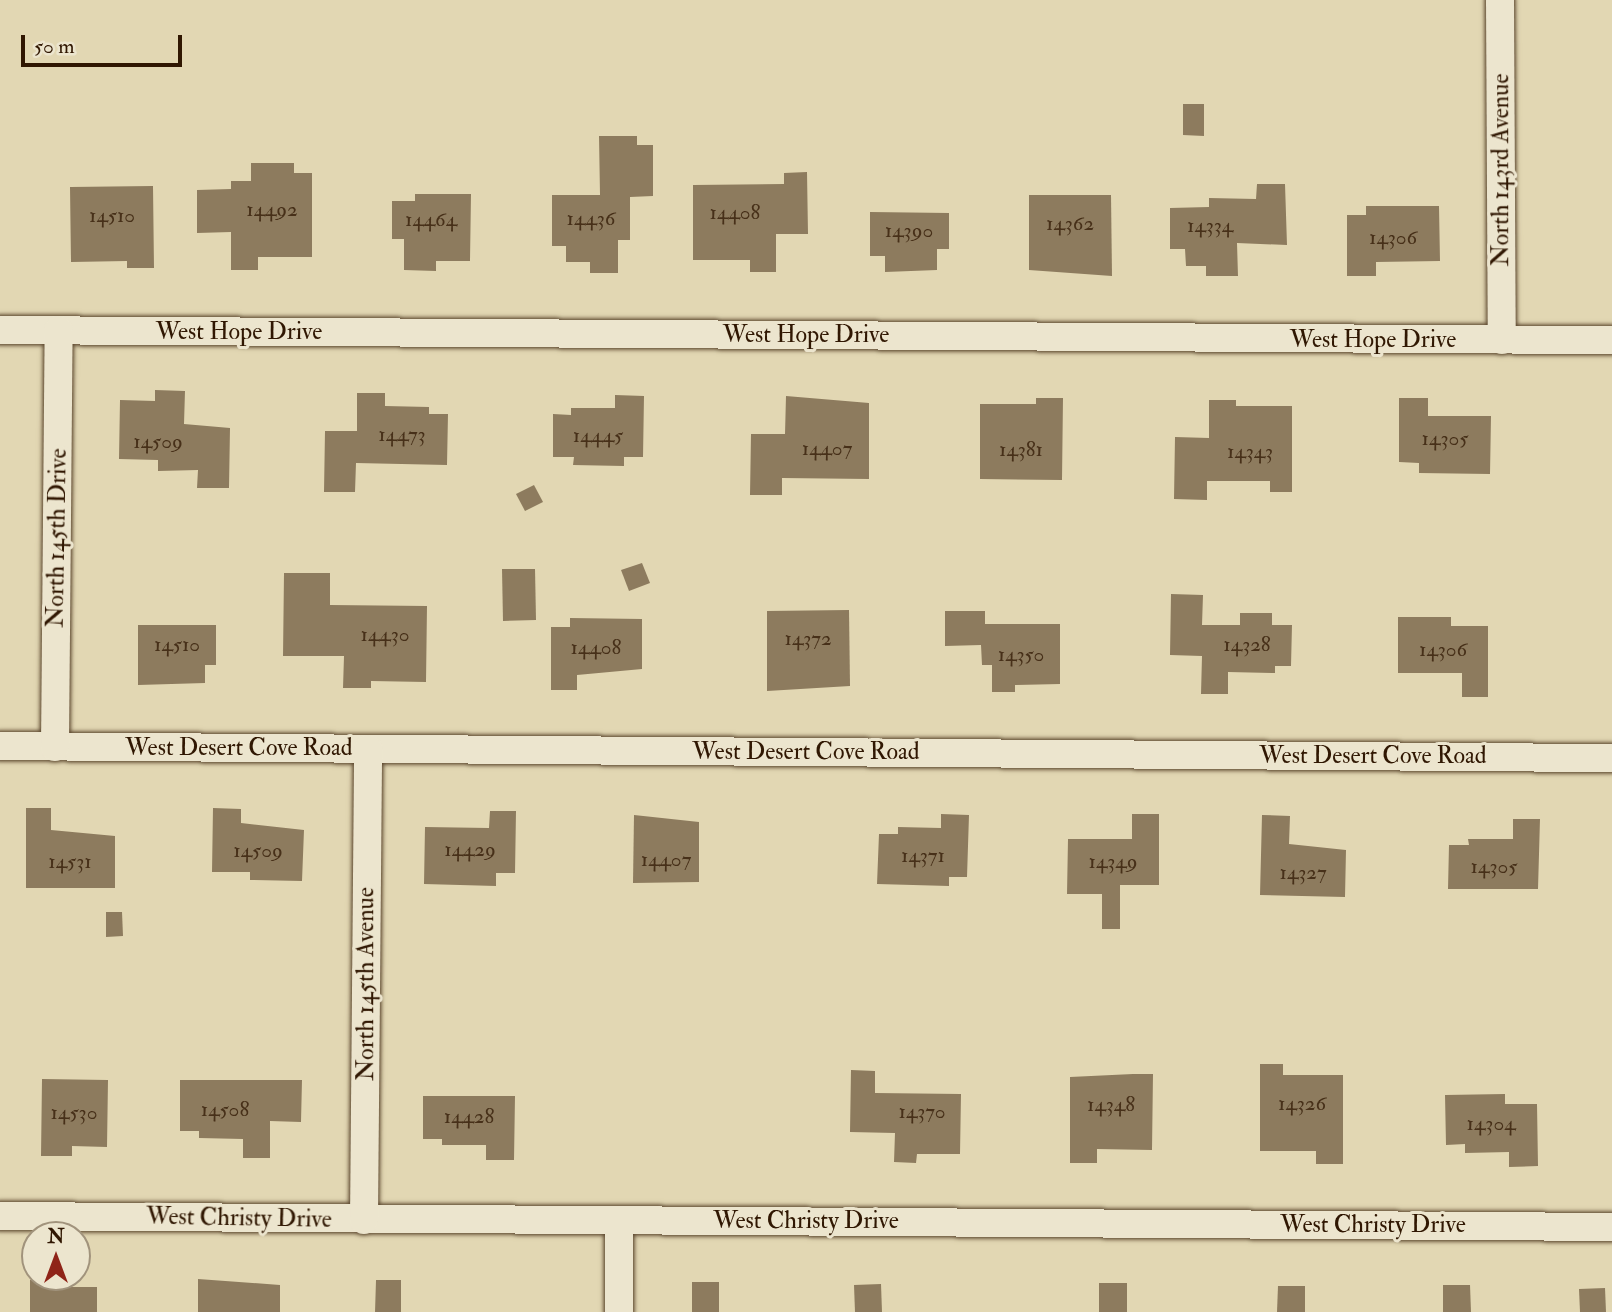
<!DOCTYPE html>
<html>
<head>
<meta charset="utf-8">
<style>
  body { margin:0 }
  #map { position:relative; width:1612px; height:1312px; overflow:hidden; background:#e2d7b3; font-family:"IM FELL Double Pica",serif }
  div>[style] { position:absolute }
  .building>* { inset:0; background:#8d7b5e }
  .roads { filter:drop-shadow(0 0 2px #5c472e) drop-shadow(0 0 2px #5c472e) }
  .minor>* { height:28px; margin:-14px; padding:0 14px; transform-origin:14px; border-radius:14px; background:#ece5ce }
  span { translate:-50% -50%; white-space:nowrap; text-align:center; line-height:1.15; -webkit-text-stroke:6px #ece5ce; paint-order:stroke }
  .number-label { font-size:21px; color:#473019 }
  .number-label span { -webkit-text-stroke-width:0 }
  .street-label { font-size:24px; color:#301702 }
  .north { position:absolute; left:21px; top:1221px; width:70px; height:70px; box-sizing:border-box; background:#ece5ce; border:2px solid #a1937c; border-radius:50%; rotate:0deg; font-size:19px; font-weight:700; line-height:28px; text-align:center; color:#301702 }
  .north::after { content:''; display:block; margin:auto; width:24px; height:32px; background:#8f2418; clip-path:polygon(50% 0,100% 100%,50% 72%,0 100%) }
  .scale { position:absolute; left:21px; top:35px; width:161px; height:32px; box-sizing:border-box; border:4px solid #301702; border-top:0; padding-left:9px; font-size:21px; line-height:24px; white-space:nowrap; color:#301702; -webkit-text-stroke:5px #ece5ce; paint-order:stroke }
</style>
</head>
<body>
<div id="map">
  <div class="building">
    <div style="clip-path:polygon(1183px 104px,1204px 104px,1204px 136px,1183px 135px)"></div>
    <div style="clip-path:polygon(599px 136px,637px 136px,637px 145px,653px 145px,653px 196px,630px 197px,630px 240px,618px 240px,618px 273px,590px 273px,590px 262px,566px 262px,566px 246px,552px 246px,552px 195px,600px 195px)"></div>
    <div style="clip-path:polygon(251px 163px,294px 163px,294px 173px,312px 173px,312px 257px,258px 257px,258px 270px,231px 270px,231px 232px,197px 233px,197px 190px,231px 189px,231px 181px,251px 181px)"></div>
    <div style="clip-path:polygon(807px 172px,808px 234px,776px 234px,776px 272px,750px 272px,750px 260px,693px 260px,693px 185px,784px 184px,784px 173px)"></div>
    <div style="clip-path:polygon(1257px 184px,1285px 184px,1287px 245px,1237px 243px,1238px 276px,1206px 276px,1206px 266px,1186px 266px,1185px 249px,1170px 249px,1170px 208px,1209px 207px,1209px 198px,1256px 199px)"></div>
    <div style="clip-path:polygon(153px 186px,154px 268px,127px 268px,127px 261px,71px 262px,70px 187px)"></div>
    <div style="clip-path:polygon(415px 194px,471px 194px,470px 261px,436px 261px,436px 271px,404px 270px,404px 239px,392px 239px,392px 201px,415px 201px)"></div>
    <div style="clip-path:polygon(1029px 195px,1111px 195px,1112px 276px,1029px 270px)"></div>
    <div style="clip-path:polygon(1366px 206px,1439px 206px,1440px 261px,1376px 262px,1376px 276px,1347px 276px,1347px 215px,1366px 215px)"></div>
    <div style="clip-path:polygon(870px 212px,949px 213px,949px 249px,937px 249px,937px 270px,885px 272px,885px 256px,870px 256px)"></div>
    <div style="clip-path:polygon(155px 390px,185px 391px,184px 424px,230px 428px,229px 488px,197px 488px,198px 470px,158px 471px,158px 460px,119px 459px,120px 400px,155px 401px)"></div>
    <div style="clip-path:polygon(357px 393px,385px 393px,385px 406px,429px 407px,429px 414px,448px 414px,447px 465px,356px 463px,355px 492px,324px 492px,325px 431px,357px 431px)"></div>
    <div style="clip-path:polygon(615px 395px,644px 396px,643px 457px,624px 457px,624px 466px,573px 465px,574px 457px,553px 457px,553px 414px,571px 415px,571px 408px,615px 408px)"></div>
    <div style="clip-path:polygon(786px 396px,869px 403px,869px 479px,782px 478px,782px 495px,750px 495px,751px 434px,785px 434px)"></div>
    <div style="clip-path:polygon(1036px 398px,1063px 398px,1062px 480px,980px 479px,980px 404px,1036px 404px)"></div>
    <div style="clip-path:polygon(1399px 398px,1428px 398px,1428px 416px,1491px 416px,1490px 474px,1419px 473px,1419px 463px,1399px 462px)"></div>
    <div style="clip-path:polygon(1209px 400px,1236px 400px,1236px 406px,1292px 406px,1292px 492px,1270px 492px,1270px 481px,1207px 481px,1207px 500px,1174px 499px,1175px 437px,1209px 438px)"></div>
    <div style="clip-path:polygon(534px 485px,543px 502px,525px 511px,516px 494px)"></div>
    <div style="clip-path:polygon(642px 563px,650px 583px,629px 591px,621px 570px)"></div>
    <div style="clip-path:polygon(502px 569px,535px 569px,536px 620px,503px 621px)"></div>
    <div style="clip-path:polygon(284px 573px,330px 573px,330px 605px,427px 606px,426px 682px,371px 681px,371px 688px,343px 688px,344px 656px,283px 656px)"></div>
    <div style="clip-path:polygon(1171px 594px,1203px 595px,1202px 625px,1240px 625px,1240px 613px,1272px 613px,1272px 625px,1292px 625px,1291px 666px,1275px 666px,1275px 673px,1228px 672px,1228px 694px,1201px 694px,1202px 656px,1170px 655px)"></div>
    <div style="clip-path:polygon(849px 610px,850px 686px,767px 691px,767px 611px)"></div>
    <div style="clip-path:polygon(945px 611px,985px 611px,985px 624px,1060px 624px,1060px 684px,1015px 685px,1015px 692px,992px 692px,992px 665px,982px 665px,981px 645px,945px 646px)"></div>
    <div style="clip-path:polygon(1398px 617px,1451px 617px,1451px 626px,1488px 626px,1488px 697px,1462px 697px,1462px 673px,1398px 673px)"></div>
    <div style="clip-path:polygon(570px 618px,642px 619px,642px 669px,577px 675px,577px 690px,551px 690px,551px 627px,570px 627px)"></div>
    <div style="clip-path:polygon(138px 625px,216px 625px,216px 665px,205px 665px,205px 683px,138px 685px)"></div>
    <div style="clip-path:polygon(26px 808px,51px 808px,51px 830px,115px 836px,115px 888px,26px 888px)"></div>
    <div style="clip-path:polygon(213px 808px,241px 809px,241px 823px,304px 830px,302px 881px,250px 880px,250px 872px,212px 872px)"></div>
    <div style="clip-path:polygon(490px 811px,516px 811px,515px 873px,496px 873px,496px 886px,424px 884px,425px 827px,489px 828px)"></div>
    <div style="clip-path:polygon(941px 814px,969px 815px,967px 877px,949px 877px,949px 886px,877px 884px,879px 834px,898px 834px,898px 827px,941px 828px)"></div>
    <div style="clip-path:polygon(1132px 814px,1159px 814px,1159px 885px,1120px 885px,1120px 929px,1102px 929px,1102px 894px,1067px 894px,1068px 839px,1132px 839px)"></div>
    <div style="clip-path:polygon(634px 815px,699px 822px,699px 882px,633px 883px)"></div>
    <div style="clip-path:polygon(1262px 815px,1290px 816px,1289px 844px,1346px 850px,1345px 897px,1260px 895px)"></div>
    <div style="clip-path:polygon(1513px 819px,1540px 819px,1538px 889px,1448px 889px,1449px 845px,1469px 845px,1468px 839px,1513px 839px)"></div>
    <div style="clip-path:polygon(106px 912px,122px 912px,123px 936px,106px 937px)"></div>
    <div style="clip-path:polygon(1260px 1064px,1283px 1064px,1283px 1075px,1343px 1075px,1343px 1164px,1316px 1164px,1316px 1151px,1260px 1151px)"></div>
    <div style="clip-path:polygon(851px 1070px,875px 1071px,875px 1093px,961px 1094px,960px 1154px,917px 1154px,916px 1163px,894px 1162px,895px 1133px,850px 1132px)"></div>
    <div style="clip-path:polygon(1133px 1074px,1153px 1074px,1152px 1150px,1097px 1149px,1097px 1163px,1070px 1163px,1070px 1077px)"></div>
    <div style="clip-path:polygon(42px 1079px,108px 1080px,107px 1147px,72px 1146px,72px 1156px,41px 1156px)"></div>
    <div style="clip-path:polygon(180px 1080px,302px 1080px,301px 1122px,270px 1121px,270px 1158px,243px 1158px,243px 1139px,199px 1138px,199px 1131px,180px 1131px)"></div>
    <div style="clip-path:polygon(1505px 1094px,1505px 1104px,1537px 1104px,1538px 1166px,1509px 1167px,1509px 1152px,1465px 1153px,1465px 1144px,1446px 1145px,1445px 1095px)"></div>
    <div style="clip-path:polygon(423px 1096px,515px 1096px,514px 1160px,486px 1160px,486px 1145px,442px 1145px,442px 1139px,423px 1139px)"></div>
    <div style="clip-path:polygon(198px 1279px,280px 1285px,280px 1312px,198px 1312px)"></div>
    <div style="clip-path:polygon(30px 1280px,54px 1280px,54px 1287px,97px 1287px,97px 1312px,30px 1312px)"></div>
    <div style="clip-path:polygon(376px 1280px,401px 1280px,401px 1312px,375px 1312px)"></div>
    <div style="clip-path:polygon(692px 1282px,719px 1282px,719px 1312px,692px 1312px)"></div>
    <div style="clip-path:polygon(1099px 1283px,1127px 1283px,1127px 1312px,1099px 1312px)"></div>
    <div style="clip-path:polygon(881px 1284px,882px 1312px,855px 1312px,854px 1285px)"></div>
    <div style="clip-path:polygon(1443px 1285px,1470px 1285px,1471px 1312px,1443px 1312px)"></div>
    <div style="clip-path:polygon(1278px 1286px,1305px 1286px,1305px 1312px,1277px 1312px)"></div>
    <div style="clip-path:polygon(1605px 1288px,1606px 1312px,1580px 1312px,1579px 1289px)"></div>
  </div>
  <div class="roads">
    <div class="minor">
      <div style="left:1500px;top:0;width:340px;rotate:89.7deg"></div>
      <div style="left:0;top:330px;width:1612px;rotate:0.36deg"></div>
      <div style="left:0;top:746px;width:1612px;rotate:0.43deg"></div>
      <div style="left:55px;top:747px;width:417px;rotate:-89.5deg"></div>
      <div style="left:0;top:1216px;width:1612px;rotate:0.39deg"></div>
      <div style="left:364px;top:1220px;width:471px;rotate:-89.5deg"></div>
      <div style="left:619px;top:1312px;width:91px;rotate:-90deg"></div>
    </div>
  </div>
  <div class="number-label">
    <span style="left:272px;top:210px">14492</span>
    <span style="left:735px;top:213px">14408</span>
    <span style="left:112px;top:216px">14510</span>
    <span style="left:591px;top:219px">14436</span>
    <span style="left:431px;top:220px">14464</span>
    <span style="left:1070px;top:224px">14362</span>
    <span style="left:1210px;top:226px">14334</span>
    <span style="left:909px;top:231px">14390</span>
    <span style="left:1393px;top:238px">14306</span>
    <span style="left:402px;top:435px">14473</span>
    <span style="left:598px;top:436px">14445</span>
    <span style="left:1445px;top:439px">14305</span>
    <span style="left:158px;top:442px">14509</span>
    <span style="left:827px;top:449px">14407</span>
    <span style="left:1021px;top:450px">14381</span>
    <span style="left:1250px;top:452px">14343</span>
    <span style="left:385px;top:635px">14430</span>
    <span style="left:808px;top:639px">14372</span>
    <span style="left:177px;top:645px">14510</span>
    <span style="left:1247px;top:645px">14328</span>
    <span style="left:596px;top:648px">14408</span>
    <span style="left:1443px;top:650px">14306</span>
    <span style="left:1021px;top:655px">14350</span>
    <span style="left:470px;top:850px">14429</span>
    <span style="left:258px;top:851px">14509</span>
    <span style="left:923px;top:856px">14371</span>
    <span style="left:666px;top:860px">14407</span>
    <span style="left:70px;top:862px">14531</span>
    <span style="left:1113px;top:862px">14349</span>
    <span style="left:1494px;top:867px">14305</span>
    <span style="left:1303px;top:873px">14327</span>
    <span style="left:1302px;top:1104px">14326</span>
    <span style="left:1111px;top:1105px">14348</span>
    <span style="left:225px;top:1110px">14508</span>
    <span style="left:922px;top:1112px">14370</span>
    <span style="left:74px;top:1113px">14530</span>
    <span style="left:469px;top:1117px">14428</span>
    <span style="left:1491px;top:1124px">14304</span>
  </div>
  <div class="street-label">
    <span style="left:1501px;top:170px;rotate:-90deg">North 143rd Avenue</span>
    <span style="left:239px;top:332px">West Hope Drive</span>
    <span style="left:806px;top:335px">West Hope Drive</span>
    <span style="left:1373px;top:340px">West Hope Drive</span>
    <span style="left:57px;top:538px;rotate:-89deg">North 145th Drive</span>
    <span style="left:239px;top:748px">West Desert Cove Road</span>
    <span style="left:806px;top:752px">West Desert Cove Road</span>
    <span style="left:1373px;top:756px">West Desert Cove Road</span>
    <span style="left:366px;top:984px;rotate:-90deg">North 145th Avenue</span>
    <span style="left:239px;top:1218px;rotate:1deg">West Christy Drive</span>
    <span style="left:806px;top:1221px">West Christy Drive</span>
    <span style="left:1373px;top:1225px">West Christy Drive</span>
  </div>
  <div class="north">N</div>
  <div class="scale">50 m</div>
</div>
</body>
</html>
